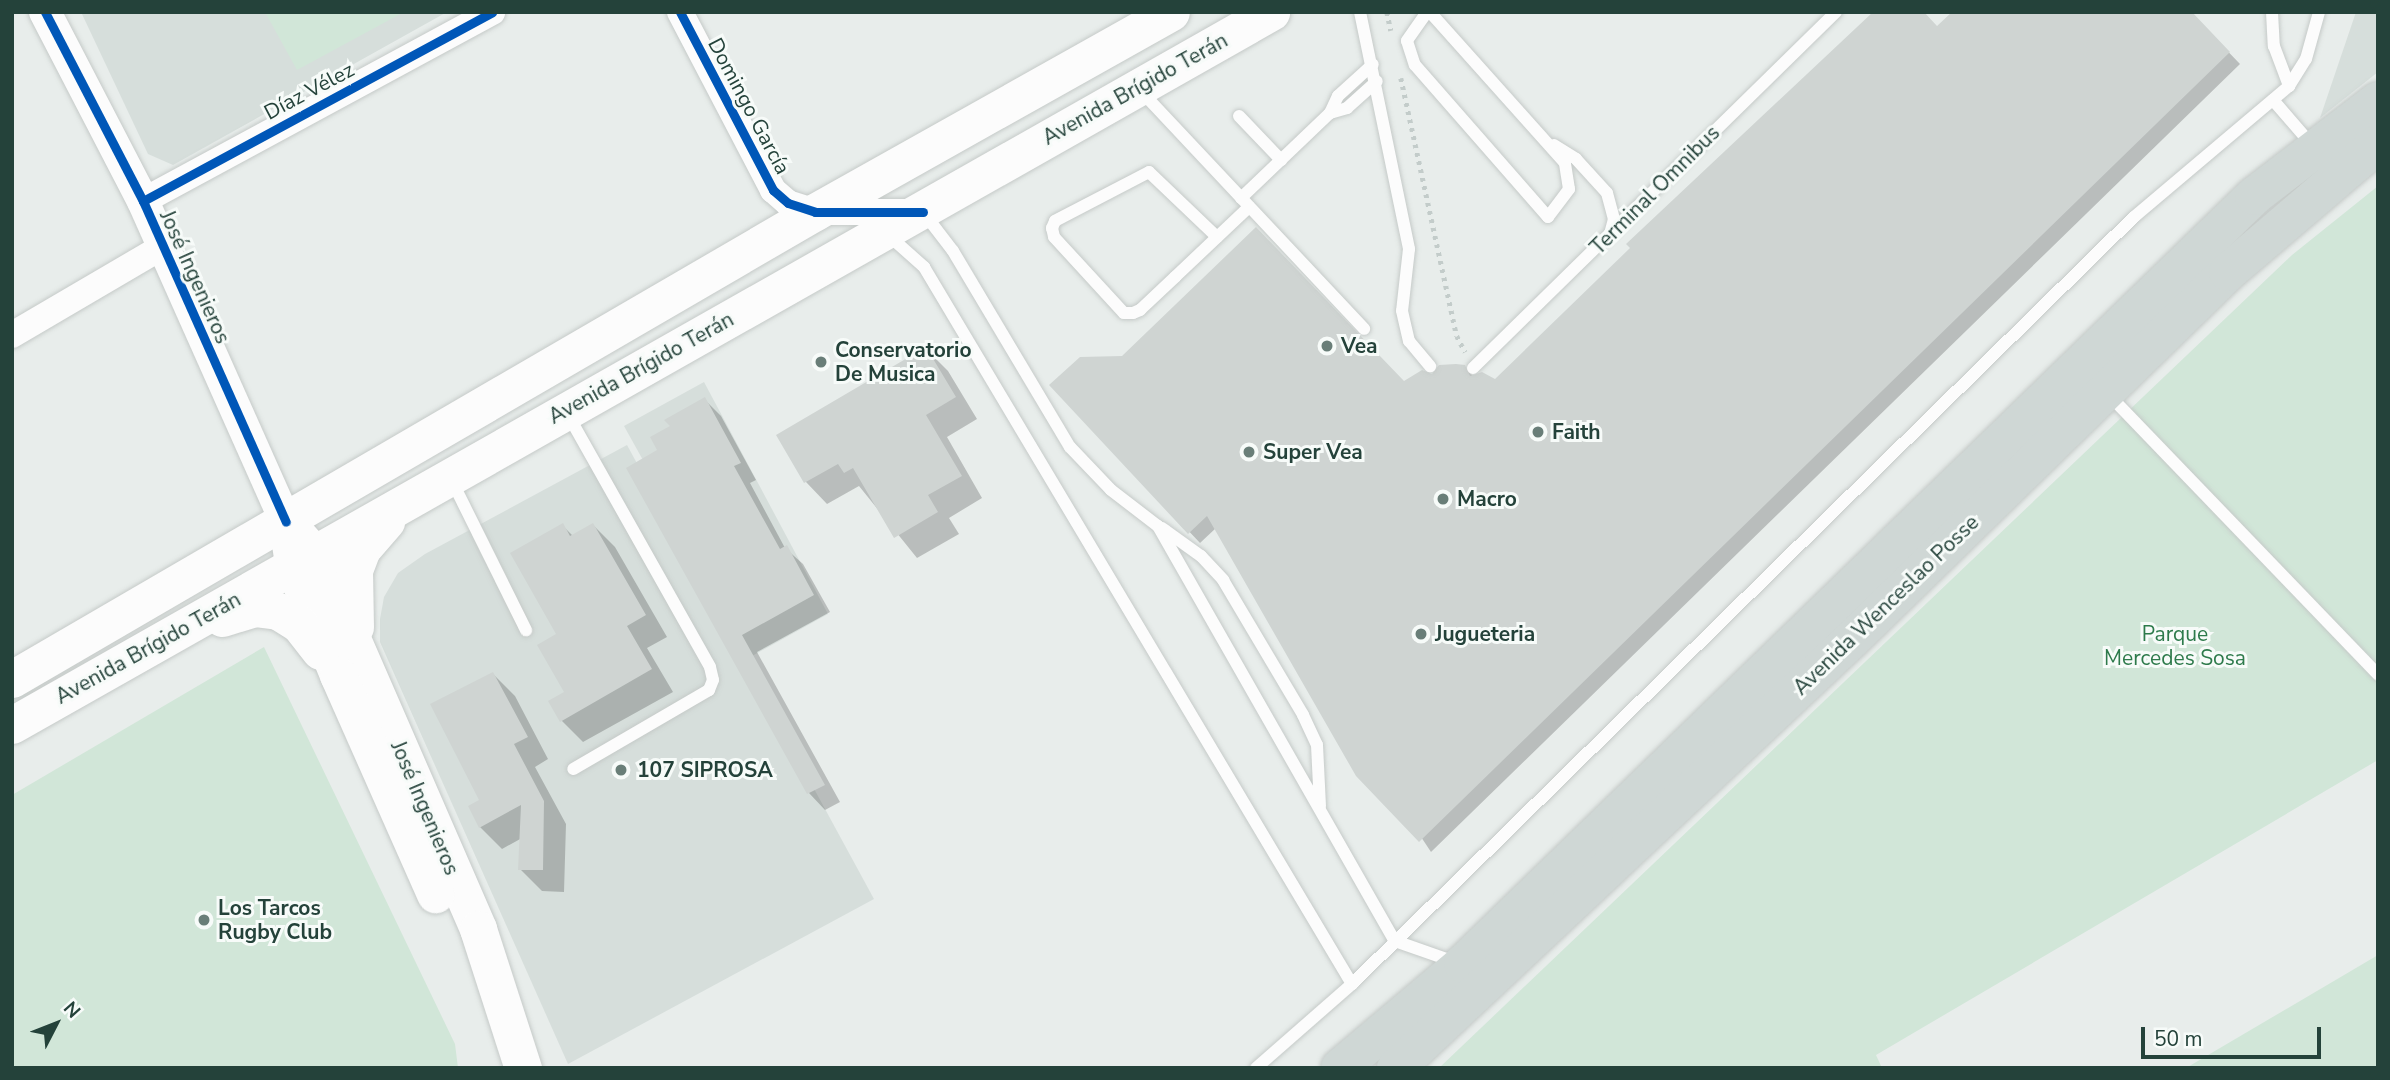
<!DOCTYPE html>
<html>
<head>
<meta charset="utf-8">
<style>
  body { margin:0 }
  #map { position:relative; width:2390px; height:1080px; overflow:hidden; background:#e8edeb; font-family:"Nunito Sans",sans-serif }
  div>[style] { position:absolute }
  .built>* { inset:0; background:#d6dedb }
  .green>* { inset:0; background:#d1e6d8 }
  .shadow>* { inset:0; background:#0003 }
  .building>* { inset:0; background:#cfd4d2 }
  .path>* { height:4.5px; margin-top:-2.25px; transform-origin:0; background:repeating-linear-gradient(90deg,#c3ccca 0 3.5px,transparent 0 8.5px) }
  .roads { filter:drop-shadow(0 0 2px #c5cac8) drop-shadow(0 0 2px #c5cac8) }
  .service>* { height:12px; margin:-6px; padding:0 6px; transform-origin:6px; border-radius:6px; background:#fcfcfc }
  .minor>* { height:26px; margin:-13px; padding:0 13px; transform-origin:13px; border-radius:13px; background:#fcfcfc }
  .tertiary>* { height:32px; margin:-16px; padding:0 16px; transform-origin:16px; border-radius:16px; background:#fcfcfc }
  .secondary>* { height:37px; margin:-18.5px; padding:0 18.5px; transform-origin:18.5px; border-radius:18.5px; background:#fcfcfc }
  .primary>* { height:38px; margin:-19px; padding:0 19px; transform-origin:19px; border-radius:19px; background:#cfd7d5 }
  .cycleway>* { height:9px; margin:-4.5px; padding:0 4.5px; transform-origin:4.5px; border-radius:4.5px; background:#0057b8 }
  .dots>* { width:19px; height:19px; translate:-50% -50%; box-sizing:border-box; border:4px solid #f7fbf9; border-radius:50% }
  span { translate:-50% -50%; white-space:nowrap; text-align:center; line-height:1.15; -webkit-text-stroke:6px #f7fbf9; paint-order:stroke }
  .street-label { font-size:21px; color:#24423a }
  .poi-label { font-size:21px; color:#24423a; font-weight:700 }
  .left { translate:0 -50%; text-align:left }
  .park-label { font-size:21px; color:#2d7a4b }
  .frame { position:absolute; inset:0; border:14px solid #24423a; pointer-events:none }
  .north { position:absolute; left:21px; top:989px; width:70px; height:70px; -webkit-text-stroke:5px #f7fbf9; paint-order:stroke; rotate:48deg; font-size:19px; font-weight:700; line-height:28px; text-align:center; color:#24423a }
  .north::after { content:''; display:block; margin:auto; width:24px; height:32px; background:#24423a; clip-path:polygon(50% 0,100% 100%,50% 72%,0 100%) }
  .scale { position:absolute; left:2141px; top:1027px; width:180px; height:32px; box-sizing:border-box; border:4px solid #24423a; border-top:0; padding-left:9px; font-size:21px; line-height:24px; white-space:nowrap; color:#24423a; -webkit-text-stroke:5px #f7fbf9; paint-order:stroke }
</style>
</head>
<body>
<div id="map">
  <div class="built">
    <div style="clip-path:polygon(81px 12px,447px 12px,173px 165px,148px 154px)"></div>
    <div style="clip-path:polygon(2356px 12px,2378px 12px,2378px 72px,2320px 118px)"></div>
    <div style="clip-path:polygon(704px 382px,828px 614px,752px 656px,624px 426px)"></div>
    <div style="clip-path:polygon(627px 445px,874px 899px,568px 1064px,380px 642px,380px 619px,384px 597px,398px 573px,425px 554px)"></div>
  </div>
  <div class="green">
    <div style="clip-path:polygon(265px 12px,404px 12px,297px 70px)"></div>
    <div style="clip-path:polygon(2378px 186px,2378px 760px,1876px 1055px,1882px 1068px,1439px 1068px,2292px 255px)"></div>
    <div style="clip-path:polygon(264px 647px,455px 1044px,458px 1068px,12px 1068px,12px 795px)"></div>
    <div style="clip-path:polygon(2378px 955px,2378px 1068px,2186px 1068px)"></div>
  </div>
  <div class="shadow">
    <div style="clip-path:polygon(2191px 13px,2240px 64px,1431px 852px,1216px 528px,1200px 543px,1051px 385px,1404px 383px,1464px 367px,1474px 377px,1496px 381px,1938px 28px)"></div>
    <div style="clip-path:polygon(926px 349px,948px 371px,977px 419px,947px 437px,982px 498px,949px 518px,959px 534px,917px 558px,859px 486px,827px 504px,806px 482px,778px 436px)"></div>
    <div style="clip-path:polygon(704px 399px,721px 416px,756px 480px,750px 483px,785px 548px,803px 564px,830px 612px,757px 652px,840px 802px,825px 810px,809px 793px,628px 469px,660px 451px,672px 426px)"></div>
    <div style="clip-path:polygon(562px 525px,573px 536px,593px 525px,615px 547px,667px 637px,647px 648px,673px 692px,583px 742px,561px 720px,567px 693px,559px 635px)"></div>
    <div style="clip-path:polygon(493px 674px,515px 696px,548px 759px,535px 767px,566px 824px,564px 892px,542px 891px,520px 869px,522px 838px,502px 849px,480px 827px)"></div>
  </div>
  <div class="building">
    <div style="clip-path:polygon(1873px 12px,1924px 12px,1937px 26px,1952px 12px,2192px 12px,2230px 52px,1419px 842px,1356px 776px,1207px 516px,1188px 534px,1049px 385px,1080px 357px,1122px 356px,1256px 227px,1404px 381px,1422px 370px,1432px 374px,1439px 365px,1456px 364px,1465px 365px,1470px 376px,1482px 372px,1495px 379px,1630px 248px,1626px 244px)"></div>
    <div style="clip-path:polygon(926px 347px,956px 397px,926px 415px,962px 476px,928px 495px,938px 512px,894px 538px,853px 468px,844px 473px,838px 464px,804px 483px,776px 435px)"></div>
    <div style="clip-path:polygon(705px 397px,741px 463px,734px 466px,780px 549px,787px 545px,814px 595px,742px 635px,825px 785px,807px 794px,626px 468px,657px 450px,650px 437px,670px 426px,664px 420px)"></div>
    <div style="clip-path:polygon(563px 523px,570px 536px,593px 523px,646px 615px,627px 626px,652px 669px,560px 722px,548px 701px,564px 692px,537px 645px,556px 634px,510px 553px)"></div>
    <div style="clip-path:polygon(493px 672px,528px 737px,514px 744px,544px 801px,543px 870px,518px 870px,521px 805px,479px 828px,468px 806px,479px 800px,430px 704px)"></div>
  </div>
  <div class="path">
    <div style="left:1387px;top:12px;width:19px;rotate:78deg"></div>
    <div style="left:1401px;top:78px;width:264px;rotate:77.8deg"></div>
    <div style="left:1457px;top:336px;width:18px;rotate:63deg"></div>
  </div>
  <div class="roads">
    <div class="service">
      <div style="left:1360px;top:12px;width:242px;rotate:78.3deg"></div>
      <div style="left:1409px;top:249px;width:62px;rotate:96.4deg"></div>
      <div style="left:1402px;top:311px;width:31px;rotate:77deg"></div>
      <div style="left:1409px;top:341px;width:33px;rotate:50deg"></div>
      <div style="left:1427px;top:12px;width:35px;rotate:125deg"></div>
      <div style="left:1407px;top:41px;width:25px;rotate:72deg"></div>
      <div style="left:1415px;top:65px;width:202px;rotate:48.8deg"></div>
      <div style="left:1548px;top:217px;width:35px;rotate:-53deg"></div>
      <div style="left:1569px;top:189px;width:26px;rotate:-99deg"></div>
      <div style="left:1565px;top:163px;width:203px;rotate:-131.8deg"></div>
      <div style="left:2272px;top:12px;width:34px;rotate:87deg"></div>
      <div style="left:2274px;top:46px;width:43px;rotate:69.4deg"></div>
      <div style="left:1139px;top:89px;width:329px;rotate:46.8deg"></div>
      <div style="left:2273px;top:100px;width:60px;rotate:49.1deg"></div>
      <div style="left:1330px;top:113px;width:18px;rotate:-16deg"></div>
      <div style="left:1347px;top:108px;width:40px;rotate:-42deg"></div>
      <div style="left:1239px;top:116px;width:61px;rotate:46.3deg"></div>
      <div style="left:1554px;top:145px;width:26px;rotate:32deg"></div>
      <div style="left:1576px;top:159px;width:46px;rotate:47.6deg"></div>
      <div style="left:1607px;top:193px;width:27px;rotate:75deg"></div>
      <div style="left:1614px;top:219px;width:16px;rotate:105deg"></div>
      <div style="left:1241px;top:198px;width:123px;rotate:-43.7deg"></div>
      <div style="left:1330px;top:113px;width:19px;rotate:-65deg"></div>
      <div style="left:1338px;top:96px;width:47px;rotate:-42.4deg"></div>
      <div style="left:923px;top:212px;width:49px;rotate:52.4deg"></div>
      <div style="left:953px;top:251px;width:228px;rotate:59.2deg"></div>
      <div style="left:1070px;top:447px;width:59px;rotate:46.4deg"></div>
      <div style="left:1111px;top:490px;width:59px;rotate:37.5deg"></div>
      <div style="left:1158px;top:526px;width:478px;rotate:60.3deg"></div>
      <div style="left:1395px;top:941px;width:64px;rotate:19.3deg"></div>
      <div style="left:887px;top:234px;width:50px;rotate:41.7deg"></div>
      <div style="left:924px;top:267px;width:835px;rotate:59.17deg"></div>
      <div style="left:1217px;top:237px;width:94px;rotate:-136.3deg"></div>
      <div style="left:1149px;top:172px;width:106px;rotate:152.5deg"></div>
      <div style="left:1055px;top:221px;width:8px;rotate:113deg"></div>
      <div style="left:1052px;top:228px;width:9px;rotate:77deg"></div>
      <div style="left:1054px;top:237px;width:103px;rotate:47.4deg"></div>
      <div style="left:1124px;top:313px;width:9px"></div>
      <div style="left:1133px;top:313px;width:8px;rotate:-23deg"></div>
      <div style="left:1140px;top:310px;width:48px;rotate:-43.3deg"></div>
      <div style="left:1175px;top:277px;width:102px;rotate:-43.4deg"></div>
      <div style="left:1473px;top:368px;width:508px;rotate:-44.44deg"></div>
      <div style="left:2109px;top:395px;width:388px;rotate:46.1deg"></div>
      <div style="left:567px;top:413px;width:291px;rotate:60.6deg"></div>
      <div style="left:710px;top:667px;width:13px;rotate:77deg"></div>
      <div style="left:713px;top:680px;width:11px;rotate:112deg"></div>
      <div style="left:709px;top:690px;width:157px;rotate:149.8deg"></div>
      <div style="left:451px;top:479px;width:169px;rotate:63.6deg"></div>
      <div style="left:1162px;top:528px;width:48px;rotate:35.7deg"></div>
      <div style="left:1201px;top:556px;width:33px;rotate:47deg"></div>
      <div style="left:1223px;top:580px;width:157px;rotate:59.3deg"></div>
      <div style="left:1303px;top:715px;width:33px;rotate:65deg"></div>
      <div style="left:1317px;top:745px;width:61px;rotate:87.2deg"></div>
      <div style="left:1256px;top:1068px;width:128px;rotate:-41.2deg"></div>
      <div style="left:1352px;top:984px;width:1095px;rotate:-44.45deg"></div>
      <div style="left:2134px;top:217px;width:203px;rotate:-40.2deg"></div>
      <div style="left:2289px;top:86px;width:32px;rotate:-58deg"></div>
      <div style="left:2306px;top:59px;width:49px;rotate:-74.5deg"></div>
    </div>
    <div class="minor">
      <div style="left:680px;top:12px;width:201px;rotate:62.4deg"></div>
      <div style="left:773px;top:190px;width:20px;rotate:41deg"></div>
      <div style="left:788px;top:203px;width:28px;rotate:18deg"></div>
      <div style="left:815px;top:212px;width:106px"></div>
      <div style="left:143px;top:201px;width:397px;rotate:-28.4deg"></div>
      <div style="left:12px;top:335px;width:174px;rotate:-30.4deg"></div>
    </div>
    <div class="tertiary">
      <div style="left:45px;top:12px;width:213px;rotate:62.6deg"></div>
      <div style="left:143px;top:201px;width:351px;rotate:66deg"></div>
    </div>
    <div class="secondary">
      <div style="left:300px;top:538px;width:24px;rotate:48deg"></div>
      <div style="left:316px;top:556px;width:407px;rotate:66.5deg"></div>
      <div style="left:478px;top:929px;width:146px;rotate:72.1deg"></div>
      <div style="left:290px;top:544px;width:24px;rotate:81deg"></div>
      <div style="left:294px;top:568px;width:116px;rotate:67.6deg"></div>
      <div style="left:338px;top:675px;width:240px;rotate:66.1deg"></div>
      <div style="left:222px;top:618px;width:34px;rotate:-17deg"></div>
      <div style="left:254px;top:608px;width:24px;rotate:7deg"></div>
      <div style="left:278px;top:611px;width:25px;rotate:32deg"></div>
      <div style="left:299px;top:624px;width:34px;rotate:52deg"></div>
      <div style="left:355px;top:627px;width:57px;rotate:-91deg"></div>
      <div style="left:354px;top:570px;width:22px;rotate:-69deg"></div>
      <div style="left:362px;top:549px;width:37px;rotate:-49deg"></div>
      <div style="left:12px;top:679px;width:929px;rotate:-30.18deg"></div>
      <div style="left:815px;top:212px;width:408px;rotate:-29.3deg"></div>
      <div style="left:12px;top:725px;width:1447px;rotate:-29.52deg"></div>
    </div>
    <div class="primary">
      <div style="left:1340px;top:1068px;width:161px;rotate:-40.2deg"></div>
      <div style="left:1463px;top:964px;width:1102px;rotate:-44.15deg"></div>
      <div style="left:2254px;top:196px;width:156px;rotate:-37.5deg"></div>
      <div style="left:1396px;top:1068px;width:625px;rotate:-43.25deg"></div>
      <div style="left:1851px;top:640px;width:527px;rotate:-44.31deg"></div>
      <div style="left:2228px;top:272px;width:197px;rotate:-40.5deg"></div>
    </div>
  </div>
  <div class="cycleway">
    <div style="left:45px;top:12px;width:213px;rotate:62.6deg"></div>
    <div style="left:143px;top:201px;width:351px;rotate:66deg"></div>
    <div style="left:680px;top:12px;width:201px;rotate:62.4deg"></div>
    <div style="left:773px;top:190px;width:20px;rotate:41deg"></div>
    <div style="left:788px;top:203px;width:28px;rotate:18deg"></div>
    <div style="left:815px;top:212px;width:108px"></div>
    <div style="left:143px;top:201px;width:397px;rotate:-28.4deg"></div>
  </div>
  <div class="dots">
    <div style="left:1327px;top:346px;background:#697e78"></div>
    <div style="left:821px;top:362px;background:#697e78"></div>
    <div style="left:1538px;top:432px;background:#697e78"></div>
    <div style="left:1249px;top:452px;background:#697e78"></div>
    <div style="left:1443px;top:499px;background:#697e78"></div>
    <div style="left:1421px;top:634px;background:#697e78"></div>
    <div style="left:621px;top:770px;background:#697e78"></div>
    <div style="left:204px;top:920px;background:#697e78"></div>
  </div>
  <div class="street-label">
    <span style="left:1135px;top:89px;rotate:-29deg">Avenida Brígido Terán</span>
    <span style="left:309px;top:91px;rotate:-28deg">Díaz Vélez</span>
    <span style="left:749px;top:106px;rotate:62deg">Domingo García</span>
    <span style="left:1655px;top:190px;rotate:-45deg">Terminal Omnibus</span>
    <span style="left:195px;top:277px;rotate:66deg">José Ingenieros</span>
    <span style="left:641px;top:368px;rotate:-29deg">Avenida Brígido Terán</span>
    <span style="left:1886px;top:605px;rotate:-44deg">Avenida Wenceslao Posse</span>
    <span style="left:148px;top:648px;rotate:-29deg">Avenida Brígido Terán</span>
    <span style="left:425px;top:808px;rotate:67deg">José Ingenieros</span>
  </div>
  <div class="poi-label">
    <span class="left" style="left:1341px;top:346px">Vea</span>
    <span class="left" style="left:835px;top:362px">Conservatorio<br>De Musica</span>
    <span class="left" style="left:1552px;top:432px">Faith</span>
    <span class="left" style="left:1263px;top:452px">Super Vea</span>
    <span class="left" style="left:1457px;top:499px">Macro</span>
    <span class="left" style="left:1435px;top:634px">Jugueteria</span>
    <span class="left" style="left:637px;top:770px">107 SIPROSA</span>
    <span class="left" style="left:218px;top:920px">Los Tarcos<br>Rugby Club</span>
  </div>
  <div class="park-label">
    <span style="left:2175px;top:646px">Parque<br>Mercedes Sosa</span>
  </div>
  <div class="frame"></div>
  <div class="north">N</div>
  <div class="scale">50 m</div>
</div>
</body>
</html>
